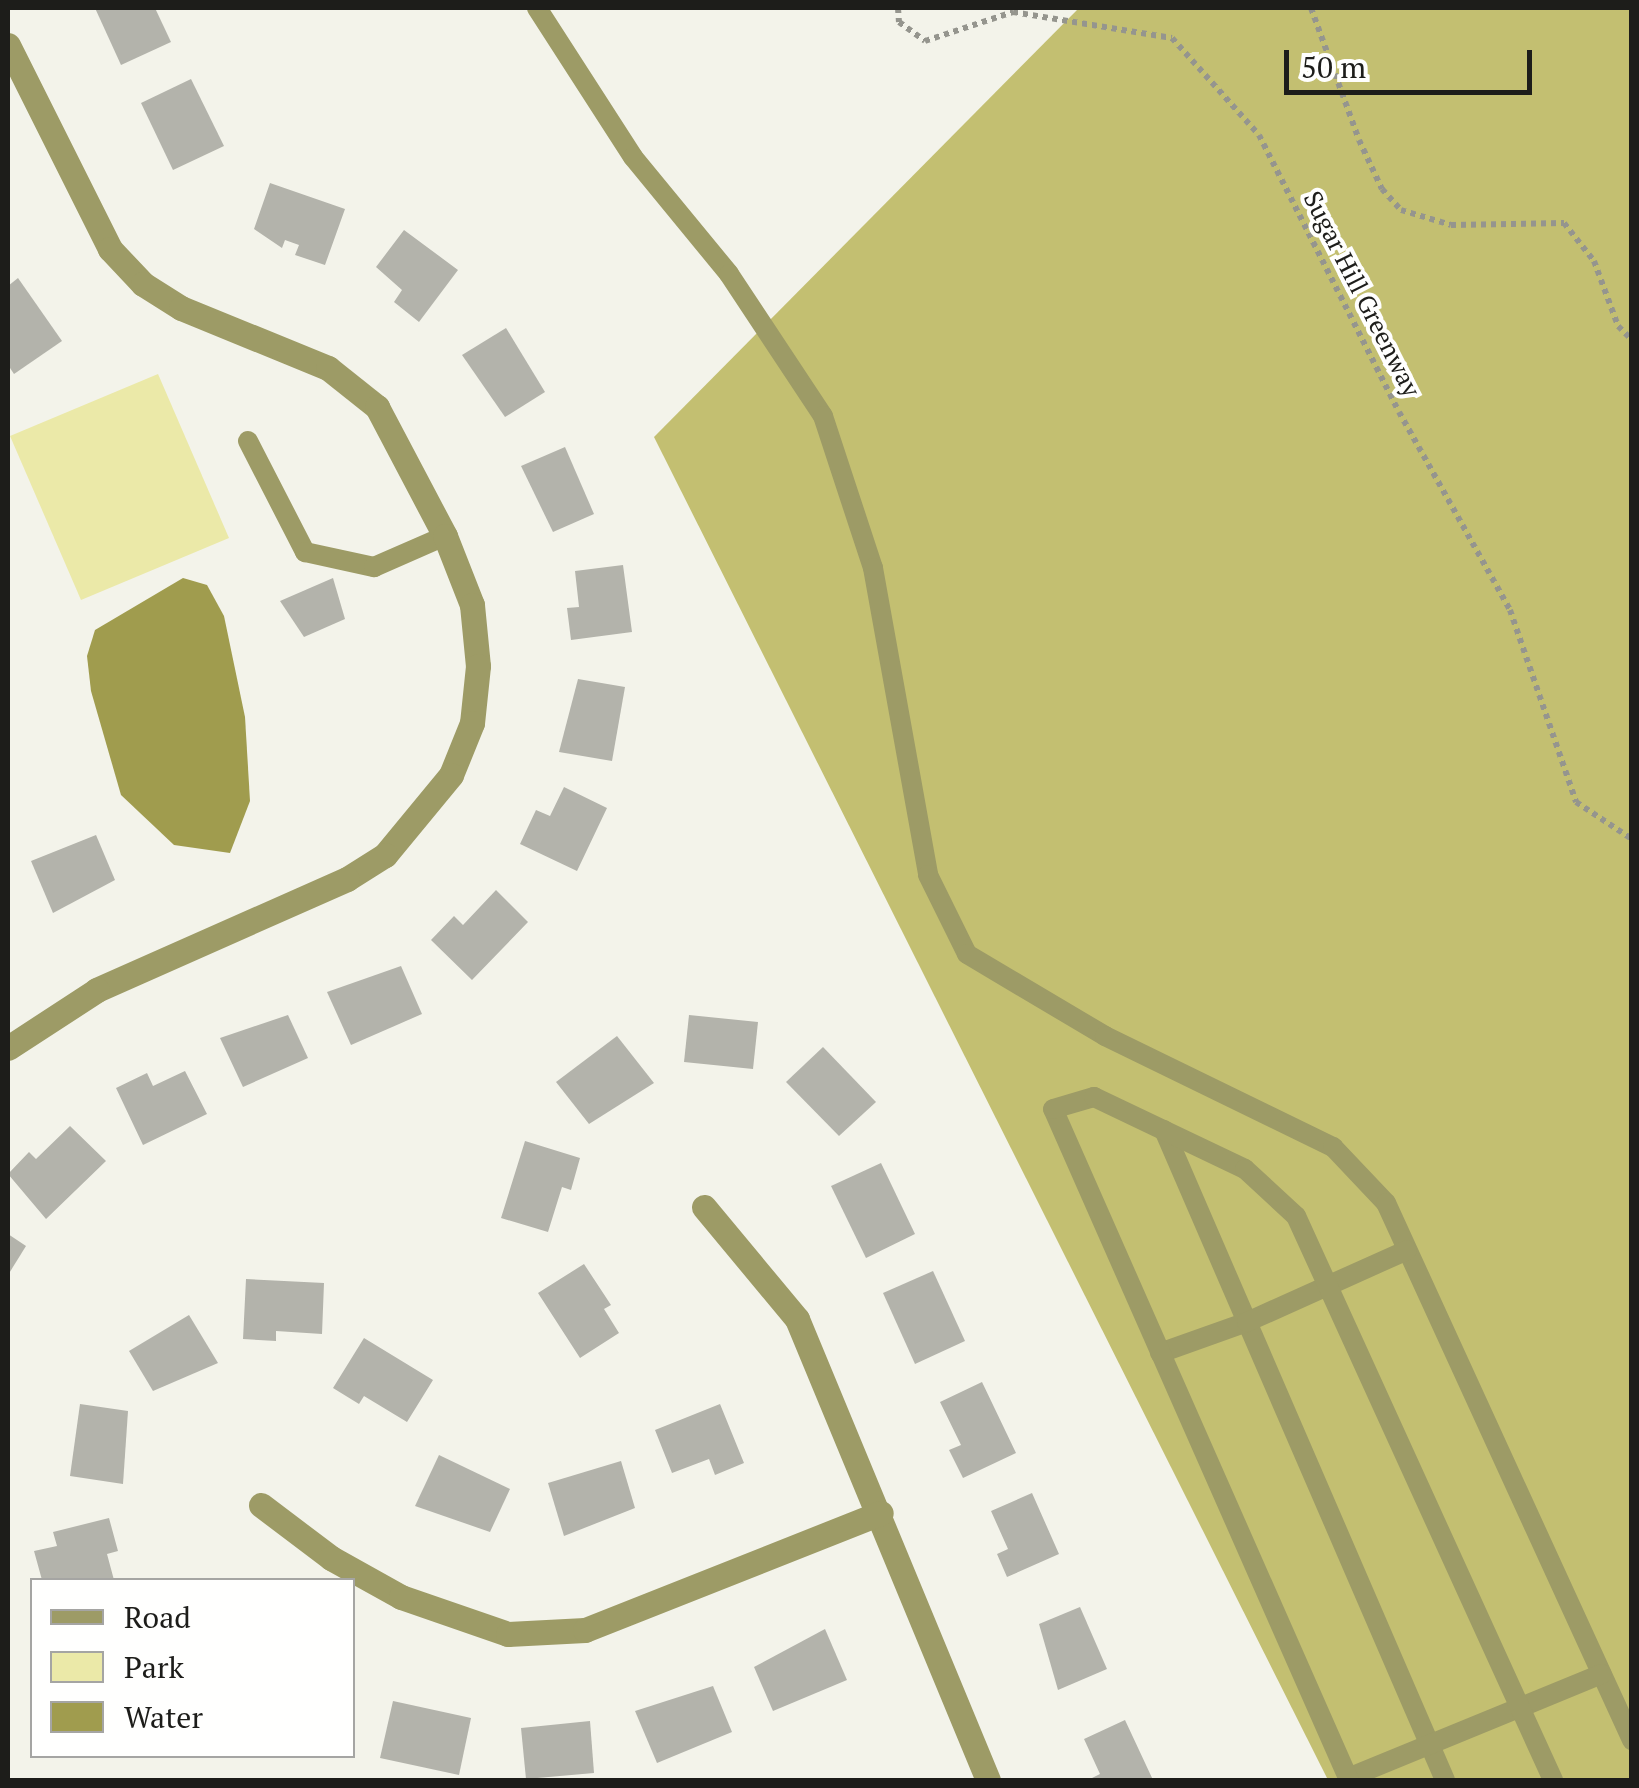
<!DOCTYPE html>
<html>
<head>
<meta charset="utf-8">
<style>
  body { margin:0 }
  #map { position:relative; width:1639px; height:1788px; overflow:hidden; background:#f3f3ea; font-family:"PT Serif",serif }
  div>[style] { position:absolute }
  .green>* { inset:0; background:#ebe9a8 }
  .forest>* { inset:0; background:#c3bf71 }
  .water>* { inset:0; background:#a09c4e }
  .building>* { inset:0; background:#b3b3ab }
  .path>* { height:6px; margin-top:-3px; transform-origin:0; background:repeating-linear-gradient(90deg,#95958e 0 5px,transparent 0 10px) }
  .service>* { height:20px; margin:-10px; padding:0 10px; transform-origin:10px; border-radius:10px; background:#9d9b66 }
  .minor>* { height:25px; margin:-12.5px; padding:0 12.5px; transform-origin:12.5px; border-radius:12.5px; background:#9d9b66 }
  span { translate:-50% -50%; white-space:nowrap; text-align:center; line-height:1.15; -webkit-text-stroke:8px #fffffe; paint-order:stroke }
  .street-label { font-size:25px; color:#1d1d1a }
  .frame { position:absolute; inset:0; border:10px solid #1d1d1a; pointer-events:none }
  .legend { position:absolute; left:30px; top:1578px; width:325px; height:180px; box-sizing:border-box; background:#fffffe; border:2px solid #a5a5a3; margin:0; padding:12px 18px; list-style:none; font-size:30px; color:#1d1d1a }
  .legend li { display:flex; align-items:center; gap:20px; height:50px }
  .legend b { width:50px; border:2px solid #a5a5a3 }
  .scale { position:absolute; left:1284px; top:50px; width:248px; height:45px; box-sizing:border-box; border:5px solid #1d1d1a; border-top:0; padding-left:12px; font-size:30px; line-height:35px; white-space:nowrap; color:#1d1d1a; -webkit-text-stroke:8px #fffffe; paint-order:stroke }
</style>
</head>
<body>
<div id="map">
  <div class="green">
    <div style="clip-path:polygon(158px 374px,229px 538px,81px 600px,10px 436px)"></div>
  </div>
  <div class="forest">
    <div style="clip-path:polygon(1079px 8px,1631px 8px,1631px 1780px,1328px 1780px,654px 437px)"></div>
  </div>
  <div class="water">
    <div style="clip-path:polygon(183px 578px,207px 585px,224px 616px,245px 717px,250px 801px,230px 853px,174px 845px,121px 795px,91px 691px,87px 656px,95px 630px)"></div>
  </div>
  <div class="building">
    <div style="clip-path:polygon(95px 8px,155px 8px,171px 42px,121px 65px)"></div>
    <div style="clip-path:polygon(191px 79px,224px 146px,173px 170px,141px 103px)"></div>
    <div style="clip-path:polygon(270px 183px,345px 209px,325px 265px,295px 255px,299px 245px,285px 240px,282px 248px,254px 229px)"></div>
    <div style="clip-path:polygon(404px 230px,458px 270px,419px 322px,394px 302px,402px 290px,376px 267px)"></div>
    <div style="clip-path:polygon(18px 278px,62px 341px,14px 374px,8px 365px,8px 286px)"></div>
    <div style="clip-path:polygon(506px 328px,545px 392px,505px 417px,462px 355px)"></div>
    <div style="clip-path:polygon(565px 447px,594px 514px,553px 532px,521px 466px)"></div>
    <div style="clip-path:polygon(623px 565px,632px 632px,571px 640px,567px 608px,579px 607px,575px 571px)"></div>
    <div style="clip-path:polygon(333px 578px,345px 619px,304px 637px,280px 601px)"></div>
    <div style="clip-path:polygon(578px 679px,625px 687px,612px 761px,559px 752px)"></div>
    <div style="clip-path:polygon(564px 787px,607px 808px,577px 871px,520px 844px,536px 810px,550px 816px)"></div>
    <div style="clip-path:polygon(96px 835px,115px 880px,53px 913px,31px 861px)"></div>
    <div style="clip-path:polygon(496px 890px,528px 922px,472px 980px,431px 940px,454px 916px,463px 925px)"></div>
    <div style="clip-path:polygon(401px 966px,422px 1014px,351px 1045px,327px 992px)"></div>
    <div style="clip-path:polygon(288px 1015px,308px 1058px,243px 1087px,220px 1038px)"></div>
    <div style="clip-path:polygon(689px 1015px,758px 1022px,753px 1069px,684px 1062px)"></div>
    <div style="clip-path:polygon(617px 1036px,654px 1083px,589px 1124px,556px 1082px)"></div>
    <div style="clip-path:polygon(823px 1047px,876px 1102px,839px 1136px,786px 1082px)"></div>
    <div style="clip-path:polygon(185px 1071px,207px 1114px,143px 1145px,116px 1088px,147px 1073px,153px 1086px)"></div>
    <div style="clip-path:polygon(70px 1126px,106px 1161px,46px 1219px,8px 1174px,29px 1152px,36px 1159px)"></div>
    <div style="clip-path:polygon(525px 1141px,580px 1158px,571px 1190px,562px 1187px,548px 1232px,501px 1218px)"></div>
    <div style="clip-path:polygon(881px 1163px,915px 1234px,866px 1258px,831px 1186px)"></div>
    <div style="clip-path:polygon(8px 1234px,26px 1246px,8px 1275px)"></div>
    <div style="clip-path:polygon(584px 1264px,611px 1305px,604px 1309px,619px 1333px,580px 1358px,538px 1293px)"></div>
    <div style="clip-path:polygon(933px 1271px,965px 1341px,915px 1364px,883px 1293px)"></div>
    <div style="clip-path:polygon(246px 1279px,324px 1283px,322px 1334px,276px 1331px,276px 1341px,243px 1339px)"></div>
    <div style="clip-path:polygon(189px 1315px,218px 1363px,153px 1391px,129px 1351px)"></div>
    <div style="clip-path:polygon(364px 1338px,433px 1380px,407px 1422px,364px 1396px,359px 1404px,333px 1388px)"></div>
    <div style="clip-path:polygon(982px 1382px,1016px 1453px,963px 1478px,949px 1450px,961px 1445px,940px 1402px)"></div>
    <div style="clip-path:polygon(80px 1404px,128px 1411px,123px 1484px,70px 1476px)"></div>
    <div style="clip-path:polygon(720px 1404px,744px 1463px,715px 1475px,709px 1459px,672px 1473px,655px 1430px)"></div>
    <div style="clip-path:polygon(439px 1455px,510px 1489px,490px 1532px,415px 1506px)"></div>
    <div style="clip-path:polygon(621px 1461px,635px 1508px,564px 1536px,548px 1483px)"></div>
    <div style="clip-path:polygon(1032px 1493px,1059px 1554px,1007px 1577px,997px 1554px,1008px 1549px,991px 1511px)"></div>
    <div style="clip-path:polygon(109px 1518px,118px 1551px,107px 1554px,114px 1580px,42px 1580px,34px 1551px,57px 1546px,53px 1532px)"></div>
    <div style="clip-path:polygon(1080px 1607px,1107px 1669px,1058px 1690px,1039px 1624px)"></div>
    <div style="clip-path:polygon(825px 1629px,847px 1680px,773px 1711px,754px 1667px)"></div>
    <div style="clip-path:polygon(713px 1686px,732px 1732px,657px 1763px,635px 1711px)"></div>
    <div style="clip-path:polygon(393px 1701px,471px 1718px,459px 1775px,380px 1758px)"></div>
    <div style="clip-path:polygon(1125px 1720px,1153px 1780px,1088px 1780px,1100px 1774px,1084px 1739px)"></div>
    <div style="clip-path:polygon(590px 1721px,594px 1773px,526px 1779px,521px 1728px)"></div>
  </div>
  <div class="path">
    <div style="left:898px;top:8px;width:14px;rotate:86deg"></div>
    <div style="left:899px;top:22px;width:32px;rotate:36deg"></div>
    <div style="left:925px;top:41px;width:93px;rotate:-18.2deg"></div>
    <div style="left:1013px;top:12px;width:161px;rotate:9.3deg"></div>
    <div style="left:1172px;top:38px;width:130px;rotate:48.1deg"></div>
    <div style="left:1259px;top:135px;width:310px;rotate:63.2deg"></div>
    <div style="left:1399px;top:412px;width:227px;rotate:60.7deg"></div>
    <div style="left:1510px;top:610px;width:203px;rotate:71deg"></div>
    <div style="left:1576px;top:802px;width:67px;rotate:33.5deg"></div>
    <div style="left:1311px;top:8px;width:140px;rotate:70deg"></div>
    <div style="left:1359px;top:140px;width:54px;rotate:64.9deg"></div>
    <div style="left:1382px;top:189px;width:28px;rotate:48deg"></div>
    <div style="left:1401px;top:210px;width:52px;rotate:16.7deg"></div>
    <div style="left:1451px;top:225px;width:113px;rotate:-1deg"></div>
    <div style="left:1564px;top:223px;width:48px;rotate:51.7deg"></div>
    <div style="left:1594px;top:261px;width:69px;rotate:69.7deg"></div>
    <div style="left:1618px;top:326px;width:20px;rotate:45deg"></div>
  </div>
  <div class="service">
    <div style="left:537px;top:8px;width:177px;rotate:57.2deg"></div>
    <div style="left:633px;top:157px;width:151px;rotate:50.6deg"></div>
    <div style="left:729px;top:274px;width:170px;rotate:56.5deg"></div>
    <div style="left:823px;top:416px;width:160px;rotate:71.8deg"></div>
    <div style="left:873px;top:568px;width:312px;rotate:79.8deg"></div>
    <div style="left:928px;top:875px;width:88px;rotate:63.7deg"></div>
    <div style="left:967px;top:954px;width:161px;rotate:30.7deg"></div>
    <div style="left:1105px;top:1036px;width:254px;rotate:26deg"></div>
    <div style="left:1333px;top:1147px;width:77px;rotate:46.6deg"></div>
    <div style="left:1386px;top:1203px;width:591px;rotate:65.39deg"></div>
    <div style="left:248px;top:441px;width:125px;rotate:62.8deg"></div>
    <div style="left:305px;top:552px;width:71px;rotate:12.3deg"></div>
    <div style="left:374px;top:567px;width:77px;rotate:-23.6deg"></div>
    <div style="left:1164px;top:1130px;width:708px;rotate:66.62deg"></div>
    <div style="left:1160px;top:1353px;width:92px;rotate:-19.6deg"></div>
    <div style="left:1247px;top:1322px;width:175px;rotate:-24.2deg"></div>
    <div style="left:1348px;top:1778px;width:274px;rotate:-22.3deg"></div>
    <div style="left:1349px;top:1780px;width:733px;rotate:-113.8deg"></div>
    <div style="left:1053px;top:1109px;width:43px;rotate:-16.3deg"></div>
    <div style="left:1094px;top:1097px;width:167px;rotate:25.5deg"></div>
    <div style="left:1245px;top:1169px;width:69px;rotate:42.7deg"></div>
    <div style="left:1296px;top:1216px;width:620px;rotate:65.5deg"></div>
  </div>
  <div class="minor">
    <div style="left:8px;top:45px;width:228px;rotate:63.4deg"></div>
    <div style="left:110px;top:249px;width:48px;rotate:46.7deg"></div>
    <div style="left:143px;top:284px;width:45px;rotate:32.3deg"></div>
    <div style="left:181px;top:308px;width:159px;rotate:22.2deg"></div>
    <div style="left:328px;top:368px;width:63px;rotate:38.5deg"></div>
    <div style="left:377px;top:407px;width:146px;rotate:62.2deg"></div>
    <div style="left:445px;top:536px;width:74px;rotate:68.6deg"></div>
    <div style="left:472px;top:605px;width:61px;rotate:84.4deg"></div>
    <div style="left:478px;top:666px;width:57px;rotate:96deg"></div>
    <div style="left:472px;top:723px;width:56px;rotate:112deg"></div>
    <div style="left:451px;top:775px;width:104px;rotate:129.5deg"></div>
    <div style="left:385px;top:855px;width:45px;rotate:147.7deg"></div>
    <div style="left:347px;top:879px;width:274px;rotate:156.1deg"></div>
    <div style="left:97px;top:990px;width:106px;rotate:146.9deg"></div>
    <div style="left:704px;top:1207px;width:146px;rotate:50.3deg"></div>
    <div style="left:797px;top:1319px;width:499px;rotate:67.5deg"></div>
    <div style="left:261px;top:1505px;width:88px;rotate:37.1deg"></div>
    <div style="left:331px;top:1558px;width:80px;rotate:29.1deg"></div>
    <div style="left:401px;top:1597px;width:113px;rotate:19.1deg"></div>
    <div style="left:508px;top:1634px;width:77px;rotate:-3deg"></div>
    <div style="left:585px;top:1630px;width:318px;rotate:-21.6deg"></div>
  </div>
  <div class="street-label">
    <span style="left:1362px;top:294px;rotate:63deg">Sugar Hill Greenway</span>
  </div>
  <div class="frame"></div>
  <ul class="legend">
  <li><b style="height:12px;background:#9d9b66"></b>Road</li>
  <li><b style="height:28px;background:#ebe9a8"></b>Park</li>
  <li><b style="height:28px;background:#a09c4e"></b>Water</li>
  </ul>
  <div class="scale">50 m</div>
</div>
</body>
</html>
